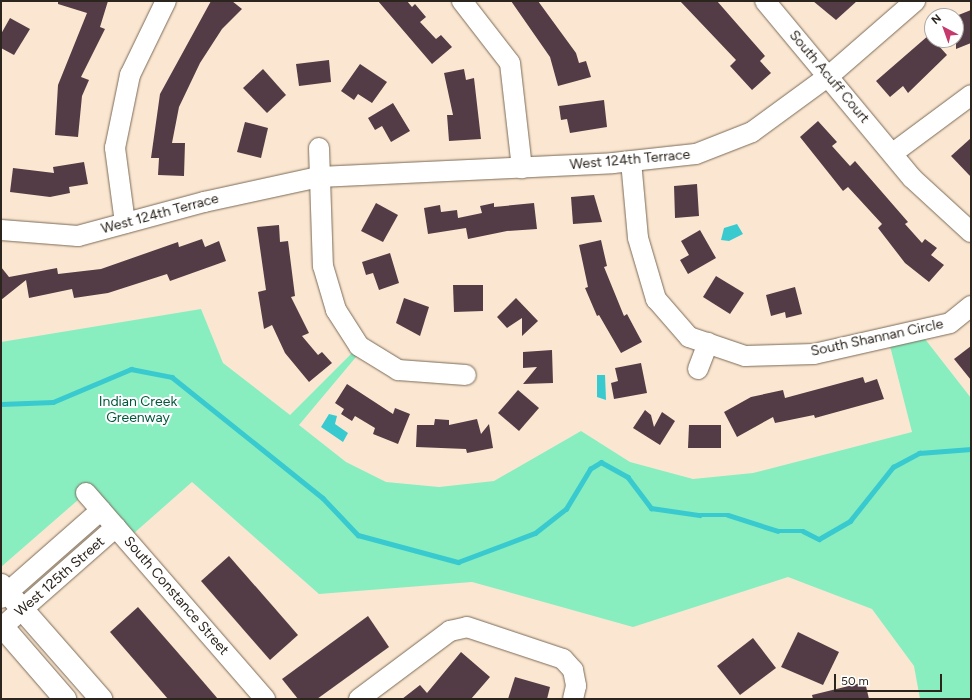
<!DOCTYPE html>
<html>
<head>
<meta charset="utf-8">
<style>
  body { margin:0 }
  #map { position:relative; width:972px; height:700px; overflow:hidden; background:#fbe7d1; font-family:Figtree,sans-serif }
  div>[style] { position:absolute }
  .green>* { inset:0; background:#88eec0 }
  .water>* { inset:0; background:#39cacf }
  .stream>* { height:4.5px; margin:-2.25px; padding:0 2.25px; transform-origin:2.25px; border-radius:2.25px; background:#39cacf }
  .building>* { inset:0; background:#543c46 }
  .roads { filter:drop-shadow(0 0 1px #7b6a57) drop-shadow(0 0 1px #7b6a57) }
  .minor>* { height:20px; margin:-10px; padding:0 10px; transform-origin:10px; border-radius:10px; background:#fff }
  .major>* { height:22px; margin:-11px; padding:0 11px; transform-origin:11px; border-radius:11px; background:#fff }
  span { translate:-50% -50%; white-space:nowrap; text-align:center; line-height:1.15; -webkit-text-stroke:4px #fff; paint-order:stroke }
  .street-label { font-size:14px; color:#2c251d }
  .park-label { font-size:14px; color:#00583c }
  .frame { position:absolute; inset:0; border:2px solid #2c251d; pointer-events:none }
  .north { position:absolute; left:924px; top:8px; width:40px; height:40px; box-sizing:border-box; background:#fff; border:1px solid #aba8a5; border-radius:50%; rotate:319deg; font-size:11px; font-weight:700; line-height:16px; text-align:center; color:#2c251d }
  .north::after { content:''; display:block; margin:auto; width:14px; height:18px; background:#c5396c; clip-path:polygon(50% 0,100% 100%,50% 72%,0 100%) }
  .scale { position:absolute; left:834px; top:674px; width:108px; height:18px; box-sizing:border-box; border:2px solid #2c251d; border-top:0; padding-left:5px; font-size:12px; line-height:14px; white-space:nowrap; color:#2c251d; -webkit-text-stroke:3px #fff; paint-order:stroke }
</style>
</head>
<body>
<div id="map">
  <div class="green">
    <div style="clip-path:polygon(201px 309px,223px 363px,290px 415px,357px 348px,361px 351px,299px 425px,346px 462px,386px 482px,439px 487px,494px 481px,581px 431px,630px 462px,693px 479px,753px 473px,912px 432px,890px 346px,925px 339px,971px 398px,971px 699px,920px 699px,914px 666px,872px 609px,788px 577px,633px 627px,472px 582px,319px 594px,192px 482px,133px 534px,86px 493px,1px 567px,1px 342px)"></div>
  </div>
  <div class="water">
    <div style="clip-path:polygon(737px 224px,743px 234px,729px 241px,721px 240px,724px 228px)"></div>
    <div style="clip-path:polygon(597px 375px,605px 375px,606px 400px,597px 397px)"></div>
    <div style="clip-path:polygon(329px 414px,337px 416px,335px 424px,348px 433px,343px 442px,321px 427px)"></div>
  </div>
  <div class="stream">
    <div style="left:1px;top:404px;width:52px;rotate:-2.2deg"></div>
    <div style="left:53px;top:402px;width:85px;rotate:-22.9deg"></div>
    <div style="left:131px;top:369px;width:42px;rotate:11deg"></div>
    <div style="left:172px;top:377px;width:193px;rotate:38.7deg"></div>
    <div style="left:323px;top:498px;width:51px;rotate:46.6deg"></div>
    <div style="left:358px;top:535px;width:104px;rotate:15.1deg"></div>
    <div style="left:458px;top:562px;width:82px;rotate:-20.6deg"></div>
    <div style="left:535px;top:533px;width:39px;rotate:-38deg"></div>
    <div style="left:566px;top:509px;width:47px;rotate:-59deg"></div>
    <div style="left:590px;top:469px;width:13px;rotate:-32deg"></div>
    <div style="left:601px;top:462px;width:31px;rotate:29deg"></div>
    <div style="left:628px;top:477px;width:39px;rotate:53deg"></div>
    <div style="left:651px;top:508px;width:49px;rotate:8.3deg"></div>
    <div style="left:699px;top:515px;width:29px"></div>
    <div style="left:728px;top:515px;width:52px;rotate:17.7deg"></div>
    <div style="left:778px;top:531px;width:25px"></div>
    <div style="left:803px;top:531px;width:18px;rotate:27deg"></div>
    <div style="left:819px;top:539px;width:36px;rotate:-30deg"></div>
    <div style="left:850px;top:521px;width:69px;rotate:-51.5deg"></div>
    <div style="left:893px;top:467px;width:30px;rotate:-28deg"></div>
    <div style="left:919px;top:453px;width:52px;rotate:-4.4deg"></div>
  </div>
  <div class="building">
    <div style="clip-path:polygon(58px 1px,108px 1px,100px 27px,105px 29px,81px 77px,89px 80px,82px 96px,78px 137px,55px 135px,58px 85px,87px 13px,58px 4px)"></div>
    <div style="clip-path:polygon(211px 1px,232px 1px,242px 9px,222px 29px,200px 63px,179px 107px,172px 143px,185px 143px,184px 176px,158px 175px,159px 158px,151px 158px,160px 94px)"></div>
    <div style="clip-path:polygon(378px 1px,407px 1px,412px 7px,415px 4px,426px 17px,420px 22px,436px 39px,441px 35px,452px 47px,432px 64px)"></div>
    <div style="clip-path:polygon(511px 1px,538px 1px,576px 53px,579px 63px,586px 61px,591px 77px,558px 86px,550px 57px)"></div>
    <div style="clip-path:polygon(680px 1px,717px 1px,765px 56px,760px 61px,771px 73px,752px 90px,730px 66px,736px 60px)"></div>
    <div style="clip-path:polygon(813px 1px,857px 1px,836px 20px)"></div>
    <div style="clip-path:polygon(971px 10px,971px 43px,956px 49px,956px 16px)"></div>
    <div style="clip-path:polygon(10px 18px,30px 29px,14px 55px,1px 48px,1px 34px)"></div>
    <div style="clip-path:polygon(929px 35px,947px 55px,908px 93px,903px 86px,890px 97px,876px 81px)"></div>
    <div style="clip-path:polygon(329px 60px,331px 82px,299px 86px,296px 64px)"></div>
    <div style="clip-path:polygon(360px 64px,387px 82px,372px 103px,358px 94px,354px 100px,341px 91px)"></div>
    <div style="clip-path:polygon(263px 69px,286px 95px,267px 113px,243px 88px)"></div>
    <div style="clip-path:polygon(464px 69px,466px 80px,474px 78px,481px 139px,449px 141px,447px 115px,453px 115px,444px 73px)"></div>
    <div style="clip-path:polygon(604px 100px,607px 127px,570px 133px,567px 119px,561px 120px,559px 106px)"></div>
    <div style="clip-path:polygon(393px 103px,410px 131px,391px 142px,382px 126px,375px 130px,368px 118px)"></div>
    <div style="clip-path:polygon(818px 121px,837px 142px,832px 146px,850px 166px,855px 161px,908px 222px,905px 224px,922px 243px,925px 239px,937px 248px,931px 255px,944px 265px,929px 282px,905px 263px,878px 228px,882px 224px,848px 187px,843px 191px,800px 137px)"></div>
    <div style="clip-path:polygon(245px 122px,268px 128px,261px 158px,237px 152px)"></div>
    <div style="clip-path:polygon(971px 138px,971px 177px,951px 156px)"></div>
    <div style="clip-path:polygon(84px 162px,88px 184px,69px 187px,70px 193px,50px 197px,10px 192px,13px 168px,54px 173px,53px 167px)"></div>
    <div style="clip-path:polygon(697px 184px,699px 216px,675px 218px,674px 186px)"></div>
    <div style="clip-path:polygon(594px 195px,602px 222px,573px 224px,571px 197px)"></div>
    <div style="clip-path:polygon(376px 203px,398px 215px,383px 242px,361px 231px)"></div>
    <div style="clip-path:polygon(494px 203px,494px 207px,534px 203px,537px 229px,507px 231px,468px 239px,466px 228px,428px 234px,424px 208px,440px 205px,441px 212px,457px 210px,458px 218px,482px 213px,480px 206px)"></div>
    <div style="clip-path:polygon(279px 225px,280px 242px,288px 241px,295px 296px,291px 297px,309px 333px,302px 336px,318px 355px,322px 352px,332px 363px,309px 382px,285px 353px,272px 325px,264px 329px,258px 292px,266px 290px,257px 227px)"></div>
    <div style="clip-path:polygon(700px 230px,716px 258px,688px 274px,680px 260px,689px 255px,681px 241px)"></div>
    <div style="clip-path:polygon(202px 239px,205px 247px,219px 241px,226px 261px,170px 281px,167px 274px,108px 293px,74px 298px,72px 289px,29px 298px,26px 280px,1px 300px,1px 267px,9px 277px,57px 268px,58px 274px,101px 269px,178px 242px,179px 247px)"></div>
    <div style="clip-path:polygon(601px 240px,607px 266px,604px 267px,624px 316px,627px 314px,642px 342px,621px 353px,599px 315px,597px 316px,585px 288px,588px 287px,579px 245px)"></div>
    <div style="clip-path:polygon(390px 253px,399px 283px,379px 290px,373px 273px,366px 275px,362px 262px)"></div>
    <div style="clip-path:polygon(716px 276px,744px 293px,730px 314px,703px 297px)"></div>
    <div style="clip-path:polygon(453px 285px,483px 285px,483px 311px,454px 312px)"></div>
    <div style="clip-path:polygon(795px 287px,802px 314px,786px 318px,785px 312px,771px 316px,766px 295px)"></div>
    <div style="clip-path:polygon(404px 298px,429px 307px,420px 336px,396px 323px)"></div>
    <div style="clip-path:polygon(516px 298px,538px 321px,522px 336px,522px 318px,507px 328px,497px 317px)"></div>
    <div style="clip-path:polygon(971px 346px,971px 380px,954px 359px)"></div>
    <div style="clip-path:polygon(552px 350px,553px 383px,523px 384px,537px 367px,523px 368px,523px 352px)"></div>
    <div style="clip-path:polygon(641px 363px,647px 393px,614px 399px,611px 383px,618px 381px,615px 368px)"></div>
    <div style="clip-path:polygon(863px 377px,865px 383px,877px 379px,884px 399px,815px 418px,814px 415px,775px 423px,773px 417px,737px 437px,724px 412px,751px 397px,783px 390px,785px 398px)"></div>
    <div style="clip-path:polygon(347px 384px,393px 414px,395px 408px,410px 414px,398px 444px,373px 434px,375px 428px,355px 416px,352px 421px,341px 414px,344px 409px,335px 403px)"></div>
    <div style="clip-path:polygon(518px 390px,539px 408px,519px 431px,498px 413px)"></div>
    <div style="clip-path:polygon(645px 410px,651px 415px,654px 427px,662px 412px,675px 421px,660px 445px,633px 428px)"></div>
    <div style="clip-path:polygon(435px 419px,449px 420px,449px 425px,477px 419px,481px 434px,489px 424px,493px 448px,467px 453px,466px 449px,416px 447px,417px 425px,434px 425px)"></div>
    <div style="clip-path:polygon(689px 425px,721px 425px,721px 448px,688px 448px)"></div>
    <div style="clip-path:polygon(229px 556px,298px 635px,270px 660px,201px 581px)"></div>
    <div style="clip-path:polygon(138px 607px,193px 670px,218px 699px,168px 699px,110px 632px)"></div>
    <div style="clip-path:polygon(368px 616px,389px 647px,317px 699px,298px 699px,282px 679px)"></div>
    <div style="clip-path:polygon(798px 632px,839px 652px,823px 685px,781px 667px)"></div>
    <div style="clip-path:polygon(753px 638px,776px 668px,740px 695px,717px 666px)"></div>
    <div style="clip-path:polygon(461px 652px,490px 677px,471px 699px,402px 699px,420px 685px,427px 693px)"></div>
    <div style="clip-path:polygon(515px 677px,550px 687px,547px 699px,508px 699px)"></div>
    <div style="clip-path:polygon(865px 682px,869px 699px,813px 699px,812px 695px)"></div>
  </div>
  <div class="roads">
    <div class="minor">
      <div style="left:462px;top:1px;width:78px;rotate:52.3deg"></div>
      <div style="left:510px;top:63px;width:106px;rotate:83.5deg"></div>
      <div style="left:765px;top:1px;width:230px;rotate:50.3deg"></div>
      <div style="left:912px;top:178px;width:80px;rotate:42.5deg"></div>
      <div style="left:319px;top:148px;width:118px;rotate:88.1deg"></div>
      <div style="left:323px;top:266px;width:46px;rotate:73.5deg"></div>
      <div style="left:336px;top:310px;width:43px;rotate:57.4deg"></div>
      <div style="left:359px;top:346px;width:46px;rotate:31.6deg"></div>
      <div style="left:398px;top:370px;width:68px;rotate:4.2deg"></div>
      <div style="left:893px;top:153px;width:97px;rotate:-36.6deg"></div>
      <div style="left:631px;top:161px;width:77px;rotate:84.8deg"></div>
      <div style="left:638px;top:238px;width:64px;rotate:73.6deg"></div>
      <div style="left:656px;top:299px;width:50px;rotate:49deg"></div>
      <div style="left:689px;top:337px;width:59px;rotate:18.7deg"></div>
      <div style="left:745px;top:356px;width:69px;rotate:-1.7deg"></div>
      <div style="left:814px;top:354px;width:139px;rotate:-12.8deg"></div>
      <div style="left:950px;top:323px;width:27px;rotate:-39deg"></div>
      <div style="left:125px;top:223px;width:76px;rotate:-97.6deg"></div>
      <div style="left:115px;top:148px;width:75px;rotate:-78.4deg"></div>
      <div style="left:130px;top:75px;width:82px;rotate:-64.1deg"></div>
      <div style="left:1px;top:230px;width:77px;rotate:4.5deg"></div>
      <div style="left:78px;top:236px;width:131px;rotate:-15.1deg"></div>
      <div style="left:204px;top:202px;width:118px;rotate:-12.3deg"></div>
      <div style="left:319px;top:177px;width:294px;rotate:-2.7deg"></div>
      <div style="left:613px;top:163px;width:83px;rotate:-6.2deg"></div>
      <div style="left:696px;top:154px;width:60px;rotate:-21.4deg"></div>
      <div style="left:752px;top:132px;width:97px;rotate:-36.2deg"></div>
      <div style="left:830px;top:75px;width:113px;rotate:-41deg"></div>
      <div style="left:698px;top:369px;width:28px;rotate:-69deg"></div>
      <div style="left:86px;top:493px;width:273px;rotate:49deg"></div>
      <div style="left:1px;top:598px;width:133px;rotate:-41.3deg"></div>
      <div style="left:1px;top:628px;width:153px;rotate:-41.3deg"></div>
      <div style="left:359px;top:699px;width:114px;rotate:-36.8deg"></div>
      <div style="left:450px;top:631px;width:17px;rotate:-13deg"></div>
      <div style="left:467px;top:627px;width:101px;rotate:18.4deg"></div>
      <div style="left:563px;top:659px;width:15px;rotate:48deg"></div>
      <div style="left:573px;top:670px;width:16px;rotate:79deg"></div>
      <div style="left:576px;top:686px;width:13px;rotate:103deg"></div>
    </div>
    <div class="major">
      <div style="left:1px;top:585px;width:152px;rotate:48.7deg"></div>
      <div style="left:1px;top:625px;width:98px;rotate:49.1deg"></div>
    </div>
  </div>
  <div class="street-label">
    <span style="left:829px;top:77px;rotate:50deg">South Acuff Court</span>
    <span style="left:630px;top:160px;rotate:-5deg">West 124th Terrace</span>
    <span style="left:160px;top:214px;rotate:-15deg">West 124th Terrace</span>
    <span style="left:877px;top:338px;rotate:-12deg">South Shannan Circle</span>
    <span style="left:60px;top:577px;rotate:-41deg">West 125th Street</span>
    <span style="left:176px;top:596px;rotate:49deg">South Constance Street</span>
  </div>
  <div class="park-label">
    <span style="left:138px;top:410px">Indian Creek<br>Greenway</span>
  </div>
  <div class="frame"></div>
  <div class="north">N</div>
  <div class="scale">50 m</div>
</div>
</body>
</html>
